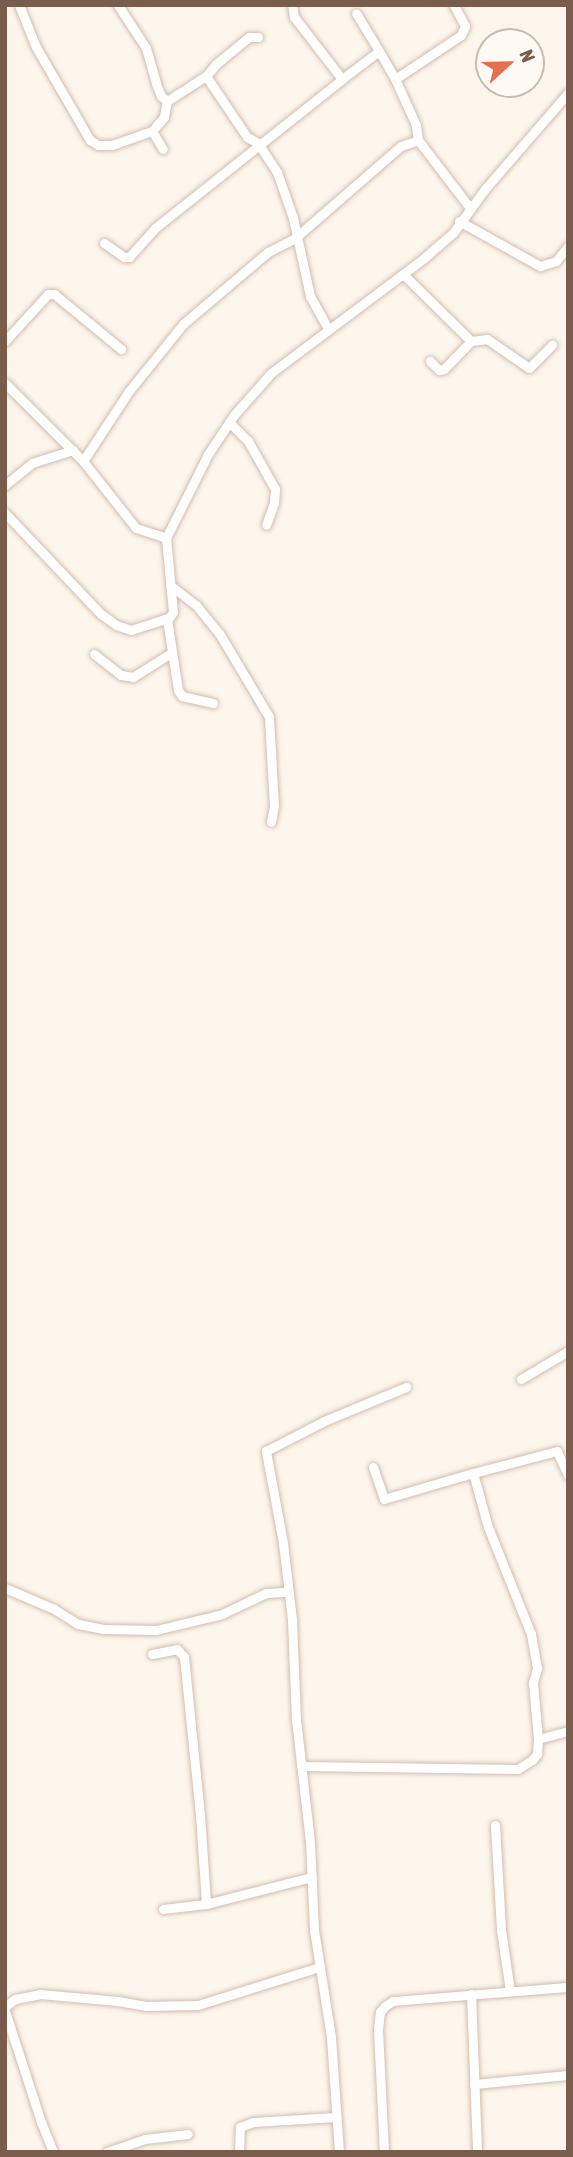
<!DOCTYPE html>
<html>
<head>
<meta charset="utf-8">
<style>
  body { margin:0 }
  #map { position:relative; width:573px; height:2157px; overflow:hidden; background:#fdf6ec; font-family:"Asap Condensed",sans-serif }
  div>[style] { position:absolute }
  .roads { filter:drop-shadow(0 0 2px #d1beb0) drop-shadow(0 0 2px #d1beb0) }
  .minor>* { height:9px; margin:-4.5px; padding:0 4.5px; transform-origin:4.5px; border-radius:4.5px; background:#fff }
  span { translate:-50% -50%; white-space:nowrap; text-align:center; line-height:1.15; -webkit-text-stroke:6px #fffaf3; paint-order:stroke }
  .frame { position:absolute; inset:0; border:7px solid #7a5c4d; pointer-events:none }
  .north { position:absolute; left:475px; top:28px; width:70px; height:70px; box-sizing:border-box; background:#fffaf3; border:2px solid #cabbb1; border-radius:50%; rotate:68deg; font-size:19px; font-weight:700; line-height:28px; text-align:center; color:#7a5c4d }
  .north::after { content:''; display:block; margin:auto; width:24px; height:32px; background:#e76f51; clip-path:polygon(50% 0,100% 100%,50% 72%,0 100%) }
</style>
</head>
<body>
<div id="map">
  <div class="roads">
    <div class="minor">
      <div style="left:19px;top:5px;width:45px;rotate:68deg"></div>
      <div style="left:36px;top:47px;width:108px;rotate:59.9deg"></div>
      <div style="left:90px;top:140px;width:9px;rotate:32deg"></div>
      <div style="left:98px;top:145px;width:14px"></div>
      <div style="left:112px;top:145px;width:42px;rotate:-19.3deg"></div>
      <div style="left:118px;top:5px;width:51px;rotate:56.9deg"></div>
      <div style="left:146px;top:48px;width:37px;rotate:74deg"></div>
      <div style="left:156px;top:84px;width:13px;rotate:67deg"></div>
      <div style="left:161px;top:96px;width:8px;rotate:40deg"></div>
      <div style="left:167px;top:101px;width:16px;rotate:101deg"></div>
      <div style="left:164px;top:117px;width:18px;rotate:131deg"></div>
      <div style="left:152px;top:131px;width:21px;rotate:59deg"></div>
      <div style="left:379px;top:51px;width:32px;rotate:60deg"></div>
      <div style="left:206px;top:76px;width:16px;rotate:-50deg"></div>
      <div style="left:216px;top:64px;width:43px;rotate:-39.3deg"></div>
      <div style="left:249px;top:37px;width:9px"></div>
      <div style="left:342px;top:79px;width:46px;rotate:-37.1deg"></div>
      <div style="left:379px;top:51px;width:44px;rotate:-121.2deg"></div>
      <div style="left:167px;top:101px;width:46px;rotate:-32.7deg"></div>
      <div style="left:206px;top:76px;width:73px;rotate:56.1deg"></div>
      <div style="left:247px;top:137px;width:13px;rotate:29deg"></div>
      <div style="left:258px;top:143px;width:35px;rotate:57deg"></div>
      <div style="left:277px;top:172px;width:49px;rotate:70.8deg"></div>
      <div style="left:293px;top:218px;width:80px;rotate:77.7deg"></div>
      <div style="left:310px;top:296px;width:38px;rotate:61deg"></div>
      <div style="left:418px;top:140px;width:86px;rotate:52.6deg"></div>
      <div style="left:459px;top:221px;width:93px;rotate:29.1deg"></div>
      <div style="left:540px;top:266px;width:17px;rotate:-17deg"></div>
      <div style="left:556px;top:261px;width:19px;rotate:-51deg"></div>
      <div style="left:104px;top:243px;width:24px;rotate:35deg"></div>
      <div style="left:124px;top:257px;width:5px"></div>
      <div style="left:129px;top:257px;width:39px;rotate:-48deg"></div>
      <div style="left:155px;top:228px;width:239px;rotate:-38.5deg"></div>
      <div style="left:342px;top:79px;width:78px;rotate:-127.7deg"></div>
      <div style="left:294px;top:17px;width:12px;rotate:-99deg"></div>
      <div style="left:403px;top:274px;width:95px;rotate:44.6deg"></div>
      <div style="left:471px;top:341px;width:16px;rotate:-7deg"></div>
      <div style="left:487px;top:339px;width:51px;rotate:34.6deg"></div>
      <div style="left:529px;top:368px;width:33px;rotate:-45deg"></div>
      <div style="left:5px;top:341px;width:64px;rotate:-47.5deg"></div>
      <div style="left:48px;top:294px;width:6px"></div>
      <div style="left:54px;top:294px;width:87px;rotate:39.4deg"></div>
      <div style="left:430px;top:361px;width:13px;rotate:45deg"></div>
      <div style="left:439px;top:370px;width:5px;rotate:-11deg"></div>
      <div style="left:444px;top:369px;width:39px;rotate:-46deg"></div>
      <div style="left:5px;top:383px;width:110px;rotate:45deg"></div>
      <div style="left:83px;top:461px;width:85px;rotate:51.7deg"></div>
      <div style="left:136px;top:528px;width:32px;rotate:18deg"></div>
      <div style="left:229px;top:422px;width:27px;rotate:45deg"></div>
      <div style="left:248px;top:441px;width:55px;rotate:60.6deg"></div>
      <div style="left:275px;top:489px;width:14px;rotate:94deg"></div>
      <div style="left:274px;top:503px;width:23px;rotate:110deg"></div>
      <div style="left:83px;top:461px;width:84px;rotate:-56.7deg"></div>
      <div style="left:129px;top:391px;width:86px;rotate:-51.1deg"></div>
      <div style="left:183px;top:324px;width:111px;rotate:-40.3deg"></div>
      <div style="left:268px;top:252px;width:30px;rotate:-27deg"></div>
      <div style="left:295px;top:238px;width:140px;rotate:-41deg"></div>
      <div style="left:401px;top:146px;width:18px;rotate:-19deg"></div>
      <div style="left:418px;top:140px;width:15px;rotate:-98deg"></div>
      <div style="left:416px;top:125px;width:51px;rotate:-114.5deg"></div>
      <div style="left:395px;top:79px;width:79px;rotate:-33.7deg"></div>
      <div style="left:461px;top:35px;width:10px;rotate:-66deg"></div>
      <div style="left:465px;top:26px;width:24px;rotate:-118deg"></div>
      <div style="left:5px;top:485px;width:35px;rotate:-39deg"></div>
      <div style="left:32px;top:463px;width:43px;rotate:-17.6deg"></div>
      <div style="left:5px;top:513px;width:139px;rotate:46.5deg"></div>
      <div style="left:101px;top:614px;width:19px;rotate:36deg"></div>
      <div style="left:116px;top:625px;width:16px;rotate:18deg"></div>
      <div style="left:131px;top:630px;width:40px;rotate:-18deg"></div>
      <div style="left:169px;top:618px;width:7px;rotate:-56deg"></div>
      <div style="left:173px;top:612px;width:74px;rotate:-95.4deg"></div>
      <div style="left:166px;top:538px;width:94px;rotate:-63.4deg"></div>
      <div style="left:208px;top:454px;width:47px;rotate:-56.3deg"></div>
      <div style="left:234px;top:415px;width:56px;rotate:-48.6deg"></div>
      <div style="left:271px;top:373px;width:191px;rotate:-36.9deg"></div>
      <div style="left:424px;top:258px;width:38px;rotate:-41deg"></div>
      <div style="left:453px;top:233px;width:54px;rotate:-54deg"></div>
      <div style="left:485px;top:189px;width:127px;rotate:-49.2deg"></div>
      <div style="left:170px;top:585px;width:33px;rotate:38deg"></div>
      <div style="left:196px;top:605px;width:36px;rotate:51deg"></div>
      <div style="left:219px;top:633px;width:98px;rotate:59.2deg"></div>
      <div style="left:269px;top:717px;width:89px;rotate:86.8deg"></div>
      <div style="left:274px;top:806px;width:16px;rotate:101deg"></div>
      <div style="left:167px;top:619px;width:72px;rotate:81.2deg"></div>
      <div style="left:178px;top:690px;width:7px;rotate:56deg"></div>
      <div style="left:182px;top:696px;width:32px;rotate:13deg"></div>
      <div style="left:94px;top:654px;width:34px;rotate:38deg"></div>
      <div style="left:121px;top:675px;width:12px;rotate:9deg"></div>
      <div style="left:133px;top:677px;width:45px;rotate:-32.3deg"></div>
      <div style="left:521px;top:1379px;width:55px;rotate:-30.8deg"></div>
      <div style="left:373px;top:1467px;width:34px;rotate:71deg"></div>
      <div style="left:384px;top:1499px;width:93px;rotate:-16.3deg"></div>
      <div style="left:568px;top:1475px;width:26px;rotate:-115deg"></div>
      <div style="left:557px;top:1451px;width:87px;rotate:165.3deg"></div>
      <div style="left:473px;top:1473px;width:56px;rotate:74.5deg"></div>
      <div style="left:488px;top:1527px;width:115px;rotate:68.1deg"></div>
      <div style="left:531px;top:1634px;width:35px;rotate:80deg"></div>
      <div style="left:537px;top:1668px;width:16px;rotate:105deg"></div>
      <div style="left:533px;top:1683px;width:56px;rotate:84.9deg"></div>
      <div style="left:538px;top:1739px;width:31px;rotate:-15deg"></div>
      <div style="left:5px;top:1588px;width:53px;rotate:23.2deg"></div>
      <div style="left:54px;top:1609px;width:28px;rotate:32deg"></div>
      <div style="left:78px;top:1624px;width:26px;rotate:11deg"></div>
      <div style="left:104px;top:1629px;width:52px;rotate:1.1deg"></div>
      <div style="left:156px;top:1630px;width:68px;rotate:-13.6deg"></div>
      <div style="left:222px;top:1614px;width:49px;rotate:-25.5deg"></div>
      <div style="left:266px;top:1593px;width:22px;rotate:-3deg"></div>
      <div style="left:152px;top:1654px;width:25px;rotate:-11deg"></div>
      <div style="left:177px;top:1649px;width:11px;rotate:49deg"></div>
      <div style="left:184px;top:1657px;width:159px;rotate:84.2deg"></div>
      <div style="left:200px;top:1815px;width:89px;rotate:86.1deg"></div>
      <div style="left:301px;top:1766px;width:217px;rotate:0.8deg"></div>
      <div style="left:518px;top:1769px;width:17px;rotate:-33deg"></div>
      <div style="left:532px;top:1760px;width:8px;rotate:-50deg"></div>
      <div style="left:537px;top:1754px;width:15px;rotate:-86deg"></div>
      <div style="left:495px;top:1825px;width:105px;rotate:86.7deg"></div>
      <div style="left:501px;top:1930px;width:62px;rotate:81.6deg"></div>
      <div style="left:163px;top:1909px;width:43px;rotate:-6.6deg"></div>
      <div style="left:206px;top:1904px;width:109px;rotate:-14.3deg"></div>
      <div style="left:471px;top:1994px;width:158px;rotate:87.8deg"></div>
      <div style="left:5px;top:2007px;width:13px;rotate:-39deg"></div>
      <div style="left:15px;top:1999px;width:25px;rotate:-11deg"></div>
      <div style="left:40px;top:1994px;width:78px;rotate:5.1deg"></div>
      <div style="left:118px;top:2001px;width:28px;rotate:10deg"></div>
      <div style="left:146px;top:2006px;width:52px;rotate:-1.1deg"></div>
      <div style="left:198px;top:2005px;width:127px;rotate:-17.4deg"></div>
      <div style="left:5px;top:2011px;width:117px;rotate:72deg"></div>
      <div style="left:41px;top:2122px;width:32px;rotate:68deg"></div>
      <div style="left:474px;top:2084px;width:94px;rotate:-5.5deg"></div>
      <div style="left:107px;top:2152px;width:40px;rotate:-18.9deg"></div>
      <div style="left:145px;top:2139px;width:43px;rotate:-6.6deg"></div>
      <div style="left:239px;top:2152px;width:25px;rotate:-88deg"></div>
      <div style="left:240px;top:2127px;width:14px;rotate:-21deg"></div>
      <div style="left:253px;top:2122px;width:83px;rotate:-3.4deg"></div>
      <div style="left:339px;top:2152px;width:115px;rotate:-94deg"></div>
      <div style="left:331px;top:2037px;width:108px;rotate:-99deg"></div>
      <div style="left:314px;top:1930px;width:88px;rotate:-92.6deg"></div>
      <div style="left:310px;top:1842px;width:123px;rotate:-96.5deg"></div>
      <div style="left:296px;top:1720px;width:101px;rotate:-92.3deg"></div>
      <div style="left:292px;top:1619px;width:77px;rotate:-96.8deg"></div>
      <div style="left:283px;top:1543px;width:94px;rotate:-100.5deg"></div>
      <div style="left:266px;top:1451px;width:65px;rotate:-27.3deg"></div>
      <div style="left:324px;top:1421px;width:89px;rotate:-22.5deg"></div>
      <div style="left:384px;top:2152px;width:122px;rotate:-92.8deg"></div>
      <div style="left:378px;top:2030px;width:18px;rotate:-84deg"></div>
      <div style="left:380px;top:2012px;width:8px;rotate:-50deg"></div>
      <div style="left:385px;top:2006px;width:9px;rotate:-32deg"></div>
      <div style="left:393px;top:2001px;width:176px;rotate:-4.6deg"></div>
    </div>
  </div>
  <div class="frame"></div>
  <div class="north">N</div>
</div>
</body>
</html>
